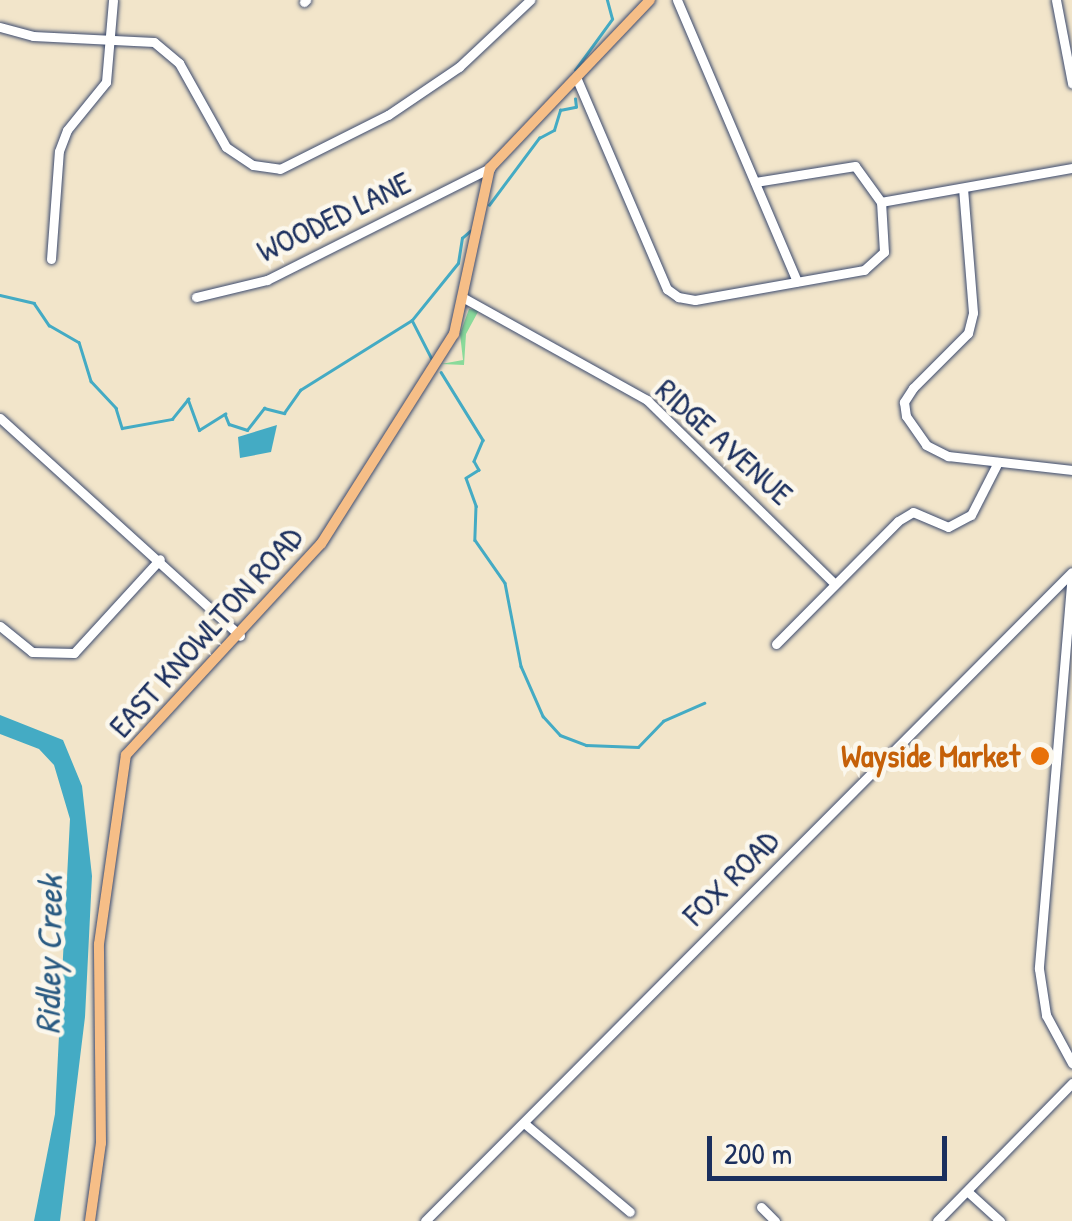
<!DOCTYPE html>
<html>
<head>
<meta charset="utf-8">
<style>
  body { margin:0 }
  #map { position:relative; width:1072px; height:1221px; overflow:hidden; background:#f2e5ca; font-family:"Patrick Hand",sans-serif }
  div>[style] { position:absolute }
  .green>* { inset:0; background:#89da9a }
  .water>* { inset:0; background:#44abc4 }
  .stream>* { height:2.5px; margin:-1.25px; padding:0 1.25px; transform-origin:1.25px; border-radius:1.25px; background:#44abc4 }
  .roads { filter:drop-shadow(0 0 2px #3b4a6e) drop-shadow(0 0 2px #3b4a6e) }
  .minor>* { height:9px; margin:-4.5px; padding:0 4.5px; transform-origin:4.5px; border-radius:4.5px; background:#fff }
  .major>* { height:10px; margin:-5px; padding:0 5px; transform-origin:5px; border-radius:5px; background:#f6be87 }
  .dots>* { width:28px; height:28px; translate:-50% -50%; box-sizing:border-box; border:5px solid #fbf7ec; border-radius:50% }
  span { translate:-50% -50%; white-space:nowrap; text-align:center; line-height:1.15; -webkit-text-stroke:9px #fbf7ec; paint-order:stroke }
  .street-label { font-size:32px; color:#1b2f5e }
  .food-label { font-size:32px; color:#c56008; font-weight:700 }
  .right { translate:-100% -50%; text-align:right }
  .water-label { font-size:35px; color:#295a82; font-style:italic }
  .scale { position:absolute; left:707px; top:1136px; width:240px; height:45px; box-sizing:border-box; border:5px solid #1b2f5e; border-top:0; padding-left:12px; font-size:30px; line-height:35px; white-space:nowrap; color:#1b2f5e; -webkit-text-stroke:8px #fbf7ec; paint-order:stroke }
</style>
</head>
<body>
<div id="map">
  <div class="green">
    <div style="clip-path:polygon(469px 309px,479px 310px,466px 334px,464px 365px,441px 364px,463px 360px,460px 334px)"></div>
  </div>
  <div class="water">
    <div style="clip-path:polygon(277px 425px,271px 452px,240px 458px,238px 437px)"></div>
    <div style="clip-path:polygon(0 715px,63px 740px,82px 786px,92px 876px,85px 1017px,60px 1221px,34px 1221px,55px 1114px,70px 819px,54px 765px,39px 749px,0 734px)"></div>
  </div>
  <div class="stream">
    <div style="left:575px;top:70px;width:63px;rotate:-54deg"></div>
    <div style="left:612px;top:19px;width:20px;rotate:-105deg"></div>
    <div style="left:489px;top:205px;width:84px;rotate:-53.3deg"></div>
    <div style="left:539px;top:138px;width:17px;rotate:-28deg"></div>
    <div style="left:554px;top:130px;width:21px;rotate:-73deg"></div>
    <div style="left:560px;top:110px;width:16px;rotate:-11deg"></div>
    <div style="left:576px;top:107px;width:8px;rotate:-97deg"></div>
    <div style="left:0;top:295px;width:35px;rotate:13deg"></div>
    <div style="left:34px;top:303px;width:27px;rotate:56deg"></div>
    <div style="left:49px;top:325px;width:34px;rotate:30deg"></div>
    <div style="left:79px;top:342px;width:41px;rotate:72.9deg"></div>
    <div style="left:91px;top:381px;width:37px;rotate:47deg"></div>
    <div style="left:116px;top:408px;width:21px;rotate:73deg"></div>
    <div style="left:122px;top:428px;width:51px;rotate:-10.2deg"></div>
    <div style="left:172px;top:419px;width:26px;rotate:-51deg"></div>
    <div style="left:188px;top:399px;width:33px;rotate:70deg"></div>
    <div style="left:199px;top:430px;width:31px;rotate:-32deg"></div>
    <div style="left:225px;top:414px;width:11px;rotate:68deg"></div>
    <div style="left:229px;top:424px;width:19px;rotate:18deg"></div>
    <div style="left:247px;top:430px;width:28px;rotate:-52deg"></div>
    <div style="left:264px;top:408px;width:21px;rotate:14deg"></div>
    <div style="left:284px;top:413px;width:28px;rotate:-55deg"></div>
    <div style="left:300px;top:390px;width:132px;rotate:-32deg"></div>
    <div style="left:412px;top:320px;width:73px;rotate:-51.1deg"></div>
    <div style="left:458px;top:263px;width:25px;rotate:-81deg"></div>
    <div style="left:462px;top:238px;width:11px;rotate:-41deg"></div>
    <div style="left:412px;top:320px;width:44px;rotate:62.9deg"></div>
    <div style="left:441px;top:372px;width:80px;rotate:58.3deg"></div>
    <div style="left:483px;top:440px;width:23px;rotate:113deg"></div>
    <div style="left:474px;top:461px;width:10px;rotate:61deg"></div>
    <div style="left:479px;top:470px;width:15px;rotate:148deg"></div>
    <div style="left:466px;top:478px;width:30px;rotate:70deg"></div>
    <div style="left:476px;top:506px;width:34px;rotate:92deg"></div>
    <div style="left:475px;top:540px;width:52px;rotate:55.1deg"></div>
    <div style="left:505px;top:583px;width:85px;rotate:79.1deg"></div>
    <div style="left:521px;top:666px;width:55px;rotate:66.3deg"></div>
    <div style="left:543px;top:716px;width:25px;rotate:48deg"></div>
    <div style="left:560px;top:735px;width:28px;rotate:21deg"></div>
    <div style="left:586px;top:745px;width:52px;rotate:2.2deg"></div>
    <div style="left:638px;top:747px;width:36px;rotate:-46deg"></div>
    <div style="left:663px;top:721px;width:45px;rotate:-23.7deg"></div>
  </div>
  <div class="roads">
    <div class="minor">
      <div style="left:677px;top:0;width:306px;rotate:66.9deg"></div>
      <div style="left:1056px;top:0;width:85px;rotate:79.1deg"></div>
      <div style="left:304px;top:2px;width:3px;rotate:-45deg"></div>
      <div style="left:0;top:27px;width:34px;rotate:15deg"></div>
      <div style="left:33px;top:36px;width:121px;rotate:2.8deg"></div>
      <div style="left:154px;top:42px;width:33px;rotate:40deg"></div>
      <div style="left:179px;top:63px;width:96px;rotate:60.8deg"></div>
      <div style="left:226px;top:147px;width:32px;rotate:34deg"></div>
      <div style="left:253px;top:165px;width:27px;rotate:8deg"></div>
      <div style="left:280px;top:169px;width:121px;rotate:-26.6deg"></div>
      <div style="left:388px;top:115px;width:86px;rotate:-34.1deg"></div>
      <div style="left:459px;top:67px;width:98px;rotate:-43.3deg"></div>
      <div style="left:576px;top:77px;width:231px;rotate:66.8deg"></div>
      <div style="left:667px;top:289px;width:14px;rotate:36deg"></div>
      <div style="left:678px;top:297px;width:17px;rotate:10deg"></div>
      <div style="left:695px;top:300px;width:172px;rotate:-10.1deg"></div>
      <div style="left:864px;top:270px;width:27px;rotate:-42deg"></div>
      <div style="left:884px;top:252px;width:50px;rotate:-93.4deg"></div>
      <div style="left:881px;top:202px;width:44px;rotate:-125.8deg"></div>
      <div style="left:855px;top:166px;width:101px;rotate:170.9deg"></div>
      <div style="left:963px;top:188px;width:125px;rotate:85.4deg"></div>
      <div style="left:973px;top:313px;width:21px;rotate:104deg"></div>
      <div style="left:968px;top:333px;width:78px;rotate:135deg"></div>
      <div style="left:913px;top:388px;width:17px;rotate:123deg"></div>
      <div style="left:904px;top:402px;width:14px;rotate:82deg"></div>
      <div style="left:906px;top:416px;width:35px;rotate:55deg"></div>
      <div style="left:926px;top:445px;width:25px;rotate:27deg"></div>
      <div style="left:948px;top:456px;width:125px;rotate:6.4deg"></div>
      <div style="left:881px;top:202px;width:194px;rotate:-10.1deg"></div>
      <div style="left:51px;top:259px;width:108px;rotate:-85.8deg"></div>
      <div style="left:59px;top:151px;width:22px;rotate:-69deg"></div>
      <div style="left:67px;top:130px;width:62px;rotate:-50.9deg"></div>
      <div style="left:106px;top:82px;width:82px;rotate:-85.1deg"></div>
      <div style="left:196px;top:297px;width:73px;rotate:-13.5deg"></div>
      <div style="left:267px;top:280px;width:250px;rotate:-26.7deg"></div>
      <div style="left:464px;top:298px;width:210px;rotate:29.1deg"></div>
      <div style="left:647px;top:400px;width:259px;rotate:44.4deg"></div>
      <div style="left:0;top:418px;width:324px;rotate:42.2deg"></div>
      <div style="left:1072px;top:573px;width:397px;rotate:94.8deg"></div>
      <div style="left:1039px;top:969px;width:47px;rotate:81.3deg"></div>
      <div style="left:1046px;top:1015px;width:55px;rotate:61.6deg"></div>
      <div style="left:0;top:626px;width:41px;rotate:39.1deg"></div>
      <div style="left:32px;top:652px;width:42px;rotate:1.4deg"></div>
      <div style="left:74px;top:653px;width:127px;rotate:-47.5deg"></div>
      <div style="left:776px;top:644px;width:173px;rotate:-45.2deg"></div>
      <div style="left:898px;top:521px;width:17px;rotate:-31deg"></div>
      <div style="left:913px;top:512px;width:38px;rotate:23deg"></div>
      <div style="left:948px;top:527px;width:26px;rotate:-28deg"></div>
      <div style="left:971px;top:515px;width:59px;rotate:-63deg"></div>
      <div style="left:524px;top:1123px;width:138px;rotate:40deg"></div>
      <div style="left:967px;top:1191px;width:45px;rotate:42.3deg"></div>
      <div style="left:761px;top:1207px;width:20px;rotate:45deg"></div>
      <div style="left:425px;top:1221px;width:916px;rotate:-45.09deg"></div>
      <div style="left:937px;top:1221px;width:193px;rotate:-45.6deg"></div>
    </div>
    <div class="major">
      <div style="left:90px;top:1221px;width:79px;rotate:-82deg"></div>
      <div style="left:101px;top:1143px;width:199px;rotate:-90.6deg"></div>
      <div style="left:99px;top:944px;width:191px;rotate:-81.9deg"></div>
      <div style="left:126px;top:755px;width:287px;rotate:-47.3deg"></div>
      <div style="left:321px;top:544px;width:249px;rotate:-57.7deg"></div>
      <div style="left:454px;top:334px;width:170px;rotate:-77.8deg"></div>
      <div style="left:490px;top:168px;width:232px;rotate:-46.4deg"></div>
    </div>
  </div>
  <div class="dots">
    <div style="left:1040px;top:756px;background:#e8710a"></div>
  </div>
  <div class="street-label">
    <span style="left:334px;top:217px;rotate:-26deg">WOODED LANE</span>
    <span style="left:724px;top:442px;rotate:42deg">RIDGE AVENUE</span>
    <span style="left:206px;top:632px;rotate:-48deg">EAST KNOWLTON ROAD</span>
    <span style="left:731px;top:878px;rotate:-45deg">FOX ROAD</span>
  </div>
  <div class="food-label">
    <span class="right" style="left:1020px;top:756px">Wayside Market</span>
  </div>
  <div class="water-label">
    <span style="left:49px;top:955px;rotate:-89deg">Ridley Creek</span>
  </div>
  <div class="scale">200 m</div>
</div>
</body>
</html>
